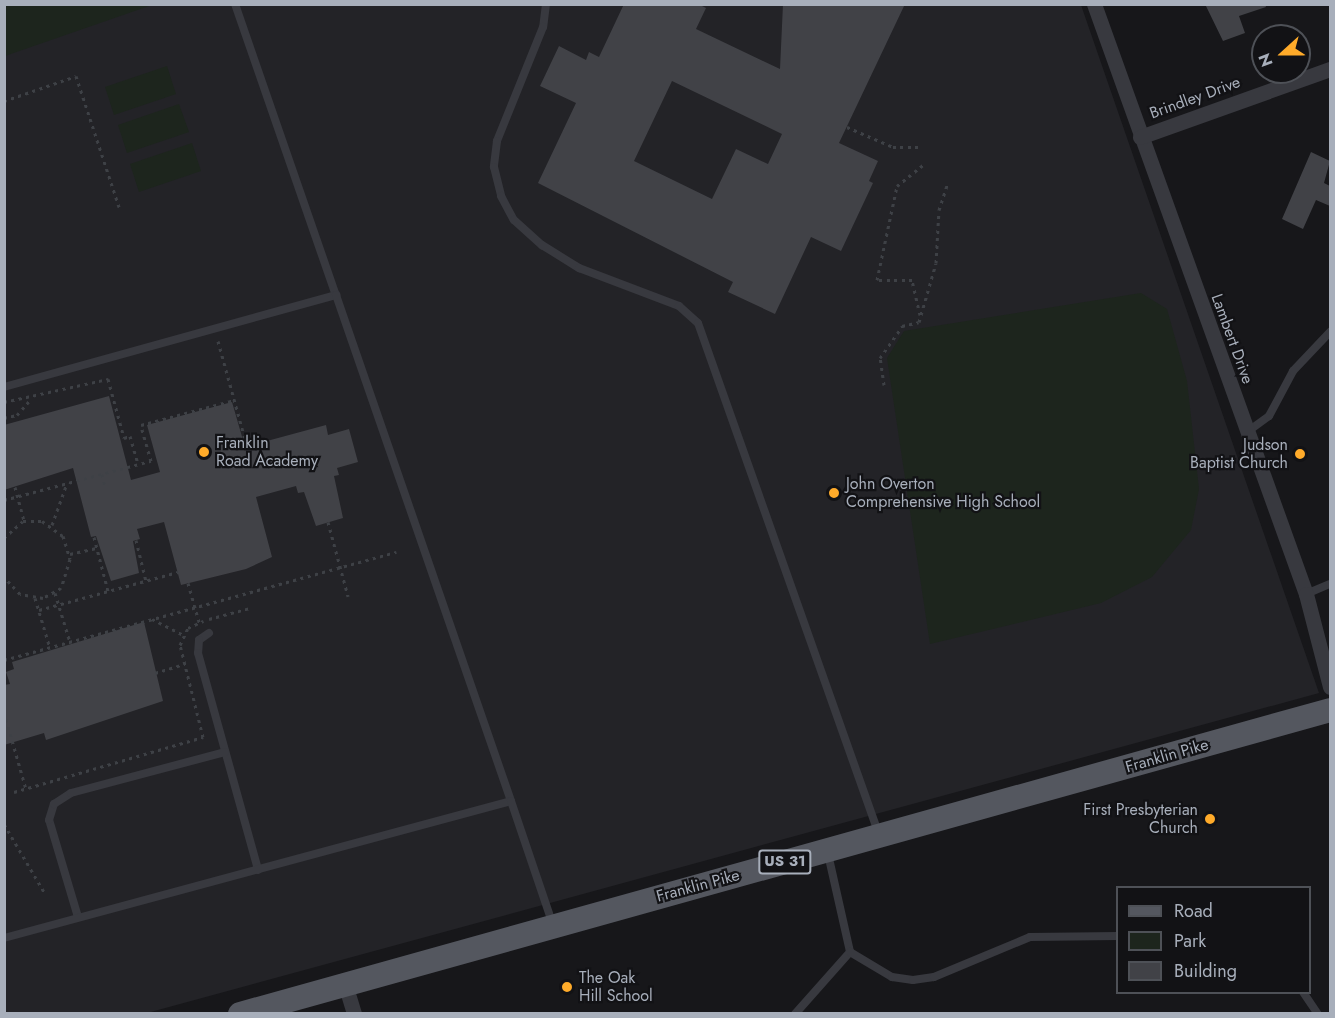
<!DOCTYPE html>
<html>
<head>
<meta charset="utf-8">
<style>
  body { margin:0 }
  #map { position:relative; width:1335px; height:1018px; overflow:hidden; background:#17171a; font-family:Jost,sans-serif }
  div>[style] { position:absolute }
  .built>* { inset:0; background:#232327 }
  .green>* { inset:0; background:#1d251d }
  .building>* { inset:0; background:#414247 }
  .path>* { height:3px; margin-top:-1.5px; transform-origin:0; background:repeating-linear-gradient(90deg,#3e4146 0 3px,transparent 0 7.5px) }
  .service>* { height:8px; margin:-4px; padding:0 4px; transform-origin:4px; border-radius:4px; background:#38393f }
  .minor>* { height:15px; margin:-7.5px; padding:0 7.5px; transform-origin:7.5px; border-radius:7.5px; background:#38393f }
  .primary>* { height:24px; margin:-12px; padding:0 12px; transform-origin:12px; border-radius:12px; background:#54575f }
  .dots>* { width:16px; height:16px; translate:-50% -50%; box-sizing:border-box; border:3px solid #121215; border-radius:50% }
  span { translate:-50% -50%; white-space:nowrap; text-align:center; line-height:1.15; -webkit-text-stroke:4.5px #121215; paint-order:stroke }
  .shield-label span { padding:2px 4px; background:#121215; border:2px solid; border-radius:4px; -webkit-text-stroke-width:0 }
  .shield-label { font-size:15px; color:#a8afbb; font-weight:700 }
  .street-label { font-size:16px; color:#a8afbb }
  .poi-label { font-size:16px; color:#a8afbb }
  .left { translate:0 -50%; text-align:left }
  .right { translate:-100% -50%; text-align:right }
  .frame { position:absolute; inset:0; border:6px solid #a8afbb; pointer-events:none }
  .legend { position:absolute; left:1116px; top:886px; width:195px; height:108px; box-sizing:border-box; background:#121215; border:2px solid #4e5157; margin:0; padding:8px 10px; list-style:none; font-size:18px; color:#a8afbb }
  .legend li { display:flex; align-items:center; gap:12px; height:30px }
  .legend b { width:30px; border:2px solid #4e5157 }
  .north { position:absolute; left:1251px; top:24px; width:60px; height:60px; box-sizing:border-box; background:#121215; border:2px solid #4e5157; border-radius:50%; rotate:249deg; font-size:16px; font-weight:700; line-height:24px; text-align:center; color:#a8afbb }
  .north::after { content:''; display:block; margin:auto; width:21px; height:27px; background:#ffab2a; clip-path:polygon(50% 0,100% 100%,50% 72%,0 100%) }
</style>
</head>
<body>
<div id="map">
  <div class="built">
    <div style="clip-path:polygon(5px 5px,1081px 5px,1319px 693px,147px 1013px,5px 1014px)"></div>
  </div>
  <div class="green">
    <div style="clip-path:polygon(5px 4px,152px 4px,152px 5px,5px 56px)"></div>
    <div style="clip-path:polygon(167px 66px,176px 94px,114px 115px,105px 87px)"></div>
    <div style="clip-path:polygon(179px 104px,189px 132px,127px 153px,118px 125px)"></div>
    <div style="clip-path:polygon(192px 143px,201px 171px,139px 192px,130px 164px)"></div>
    <div style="clip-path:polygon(1141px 293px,1167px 309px,1187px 381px,1199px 489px,1191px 530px,1152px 577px,1101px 603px,930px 644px,887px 358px,904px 331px)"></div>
  </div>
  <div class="building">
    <div style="clip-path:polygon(evenodd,624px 4px,698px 4px,706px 8px,696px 29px,780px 69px,783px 4px,905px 4px,839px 143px,878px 161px,869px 181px,873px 183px,841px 251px,811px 237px,775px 314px,728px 292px,733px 282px,538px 183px,576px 103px,540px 86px,559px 46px,586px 60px,589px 52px,599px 57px,624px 4px,672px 81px,782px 134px,768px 164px,736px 149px,712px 199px,634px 161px,672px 81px)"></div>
    <div style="clip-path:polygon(1205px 4px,1265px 4px,1266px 7px,1239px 16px,1245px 33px,1223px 41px)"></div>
    <div style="clip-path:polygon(1311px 152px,1330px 161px,1324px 183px,1330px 186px,1330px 206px,1316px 200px,1303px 229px,1282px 219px)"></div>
    <div style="clip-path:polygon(109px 396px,131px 480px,160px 472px,147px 425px,232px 402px,245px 447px,326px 425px,328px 435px,349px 429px,358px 462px,337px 468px,339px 475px,334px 476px,343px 518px,316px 526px,304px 492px,298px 493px,296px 486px,256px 497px,272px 557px,246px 569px,181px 585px,164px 522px,137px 529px,140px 539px,133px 541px,139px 573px,111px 581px,96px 536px,91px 537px,73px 468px,4px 490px,4px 425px)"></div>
    <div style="clip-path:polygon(144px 622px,163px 701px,46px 740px,44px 733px,4px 745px,4px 685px,10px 684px,6px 672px,14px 669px,12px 662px)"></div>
  </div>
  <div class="path">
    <div style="left:4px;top:101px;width:76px;rotate:-19.1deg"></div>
    <div style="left:76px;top:76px;width:138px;rotate:71.8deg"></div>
    <div style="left:847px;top:127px;width:50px;rotate:23.5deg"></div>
    <div style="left:893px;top:147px;width:26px"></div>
    <div style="left:920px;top:315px;width:36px;rotate:-103deg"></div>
    <div style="left:912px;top:280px;width:35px;rotate:180deg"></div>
    <div style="left:877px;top:280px;width:96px;rotate:-78deg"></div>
    <div style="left:897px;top:186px;width:33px;rotate:-39deg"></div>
    <div style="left:218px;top:341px;width:109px;rotate:74.6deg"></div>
    <div style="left:884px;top:385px;width:27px;rotate:-98deg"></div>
    <div style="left:880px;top:358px;width:39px;rotate:-55deg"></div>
    <div style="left:902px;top:326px;width:17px;rotate:-13deg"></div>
    <div style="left:919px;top:322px;width:61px;rotate:-73.9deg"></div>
    <div style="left:936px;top:263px;width:53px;rotate:-86.8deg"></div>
    <div style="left:939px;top:210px;width:26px;rotate:-72deg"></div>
    <div style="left:4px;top:402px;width:107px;rotate:-12.5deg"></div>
    <div style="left:108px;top:379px;width:61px;rotate:74.8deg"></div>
    <div style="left:124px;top:438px;width:6px;rotate:-18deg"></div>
    <div style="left:130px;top:436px;width:29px;rotate:74deg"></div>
    <div style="left:4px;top:418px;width:13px;rotate:-13deg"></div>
    <div style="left:17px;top:415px;width:21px;rotate:-49deg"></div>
    <div style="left:102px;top:474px;width:13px;rotate:77deg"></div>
    <div style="left:15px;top:487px;width:35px;rotate:75deg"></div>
    <div style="left:4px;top:500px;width:152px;rotate:-14.9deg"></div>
    <div style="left:151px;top:461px;width:37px;rotate:-106deg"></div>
    <div style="left:141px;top:425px;width:96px;rotate:-15deg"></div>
    <div style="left:328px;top:522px;width:77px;rotate:74.9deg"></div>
    <div style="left:52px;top:525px;width:45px;rotate:-70.3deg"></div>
    <div style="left:94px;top:537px;width:56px;rotate:75.5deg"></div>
    <div style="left:4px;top:538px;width:25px;rotate:-42deg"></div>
    <div style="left:23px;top:521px;width:19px"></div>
    <div style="left:42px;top:521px;width:26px;rotate:36deg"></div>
    <div style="left:63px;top:536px;width:24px;rotate:73deg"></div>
    <div style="left:70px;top:559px;width:30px;rotate:107deg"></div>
    <div style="left:61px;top:588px;width:21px;rotate:151deg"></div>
    <div style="left:43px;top:598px;width:23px;rotate:-170deg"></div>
    <div style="left:20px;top:594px;width:23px;rotate:-133deg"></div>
    <div style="left:136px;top:540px;width:42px;rotate:76.3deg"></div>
    <div style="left:70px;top:554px;width:27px;rotate:-13deg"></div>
    <div style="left:188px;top:583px;width:41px;rotate:74.2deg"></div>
    <div style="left:55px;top:593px;width:51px;rotate:73deg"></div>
    <div style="left:35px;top:598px;width:52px;rotate:73.3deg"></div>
    <div style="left:39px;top:610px;width:144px;rotate:-15.3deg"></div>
    <div style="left:152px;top:619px;width:35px;rotate:27deg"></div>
    <div style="left:209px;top:619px;width:42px;rotate:-15deg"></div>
    <div style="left:4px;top:660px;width:407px;rotate:-15.4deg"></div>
    <div style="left:155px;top:673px;width:31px;rotate:-17deg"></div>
    <div style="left:4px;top:712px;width:80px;rotate:74.1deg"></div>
    <div style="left:14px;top:792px;width:197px;rotate:-16.2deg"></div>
    <div style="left:203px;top:737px;width:95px;rotate:-104deg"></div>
    <div style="left:180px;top:645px;width:19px;rotate:-65deg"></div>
    <div style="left:188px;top:628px;width:17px;rotate:-25deg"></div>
    <div style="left:4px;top:824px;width:79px;rotate:59.5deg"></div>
  </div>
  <div class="service">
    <div style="left:235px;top:4px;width:308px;rotate:70.9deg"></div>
    <div style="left:546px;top:4px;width:23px;rotate:97deg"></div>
    <div style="left:543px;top:27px;width:123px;rotate:112deg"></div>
    <div style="left:497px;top:141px;width:26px;rotate:97deg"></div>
    <div style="left:494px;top:167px;width:30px;rotate:76deg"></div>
    <div style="left:501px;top:196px;width:27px;rotate:62deg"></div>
    <div style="left:514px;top:220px;width:38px;rotate:42deg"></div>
    <div style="left:542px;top:245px;width:44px;rotate:31.9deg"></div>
    <div style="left:579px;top:268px;width:107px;rotate:20.8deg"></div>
    <div style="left:679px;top:306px;width:25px;rotate:42deg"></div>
    <div style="left:698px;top:323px;width:540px;rotate:70.52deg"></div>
    <div style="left:4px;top:387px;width:345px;rotate:-15.5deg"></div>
    <div style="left:336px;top:295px;width:535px;rotate:70.92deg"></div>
    <div style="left:1247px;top:432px;width:27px;rotate:-36deg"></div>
    <div style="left:1269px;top:416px;width:51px;rotate:-61.9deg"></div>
    <div style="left:1293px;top:371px;width:54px;rotate:-46.5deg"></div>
    <div style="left:1306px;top:594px;width:26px;rotate:-23deg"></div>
    <div style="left:209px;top:633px;width:12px;rotate:145deg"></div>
    <div style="left:199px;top:640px;width:13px;rotate:94deg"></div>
    <div style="left:198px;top:653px;width:225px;rotate:74.5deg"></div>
    <div style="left:828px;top:854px;width:100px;rotate:77.3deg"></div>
    <div style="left:78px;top:917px;width:101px;rotate:-106.6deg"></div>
    <div style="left:49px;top:820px;width:17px;rotate:-73deg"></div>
    <div style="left:54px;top:804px;width:20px;rotate:-33deg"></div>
    <div style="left:71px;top:793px;width:159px;rotate:-14.9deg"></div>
    <div style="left:4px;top:938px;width:525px;rotate:-15.12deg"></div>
    <div style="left:511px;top:801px;width:131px;rotate:71.3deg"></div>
    <div style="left:1303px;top:992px;width:27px;rotate:56deg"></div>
    <div style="left:795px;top:1014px;width:83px;rotate:-48.4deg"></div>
    <div style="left:850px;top:952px;width:49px;rotate:30.8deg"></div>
    <div style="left:892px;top:977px;width:21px;rotate:8deg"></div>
    <div style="left:913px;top:980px;width:21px;rotate:-8deg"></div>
    <div style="left:934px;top:977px;width:104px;rotate:-22.6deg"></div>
    <div style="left:1030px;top:937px;width:88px;rotate:-0.7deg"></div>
  </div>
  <div class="minor">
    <div style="left:1094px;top:4px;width:627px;rotate:70.24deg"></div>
    <div style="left:1306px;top:594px;width:96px;rotate:75.5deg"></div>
    <div style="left:1140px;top:137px;width:202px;rotate:-19.7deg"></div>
    <div style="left:345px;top:984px;width:31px;rotate:73deg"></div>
  </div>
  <div class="primary">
    <div style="left:240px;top:1014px;width:1132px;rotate:-15.58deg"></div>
  </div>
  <div class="dots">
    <div style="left:204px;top:452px;background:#ffab2a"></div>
    <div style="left:1300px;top:454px;background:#ffab2a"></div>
    <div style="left:834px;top:493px;background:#ffab2a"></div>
    <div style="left:1210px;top:819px;background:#ffab2a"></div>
    <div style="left:567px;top:987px;background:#ffab2a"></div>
  </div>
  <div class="shield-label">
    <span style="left:785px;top:862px">US 31</span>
  </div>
  <div class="street-label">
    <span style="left:1195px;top:98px;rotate:-20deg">Brindley Drive</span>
    <span style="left:1232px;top:339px;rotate:70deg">Lambert Drive</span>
    <span style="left:1167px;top:756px;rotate:-16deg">Franklin Pike</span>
    <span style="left:698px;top:886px;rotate:-15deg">Franklin Pike</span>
  </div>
  <div class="poi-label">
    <span class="left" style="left:216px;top:452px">Franklin<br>Road Academy</span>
    <span class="right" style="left:1288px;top:454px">Judson<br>Baptist Church</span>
    <span class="left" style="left:846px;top:493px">John Overton<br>Comprehensive High School</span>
    <span class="right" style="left:1198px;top:819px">First Presbyterian<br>Church</span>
    <span class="left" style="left:579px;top:987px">The Oak<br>Hill School</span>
  </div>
  <div class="frame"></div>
  <ul class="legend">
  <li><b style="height:8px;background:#54575f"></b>Road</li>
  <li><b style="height:16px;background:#1d251d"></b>Park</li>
  <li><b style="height:16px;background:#414247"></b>Building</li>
  </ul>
  <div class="north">N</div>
</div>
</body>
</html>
